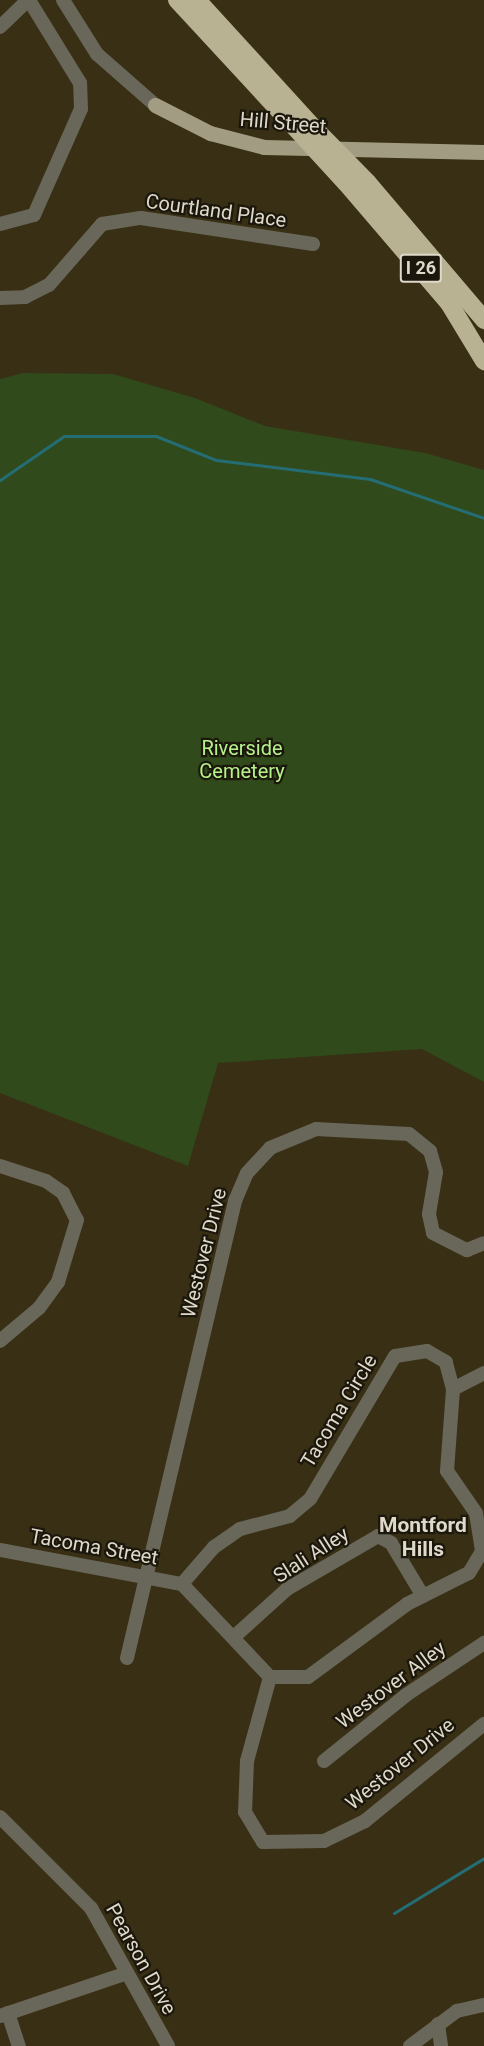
<!DOCTYPE html>
<html>
<head>
<meta charset="utf-8">
<style>
  body { margin:0 }
  #map { position:relative; width:484px; height:2046px; overflow:hidden; background:#382f14; font-family:Roboto,sans-serif }
  div>[style] { position:absolute }
  .green>* { inset:0; background:#304a1b }
  .stream>* { height:3px; margin:-1.5px; padding:0 1.5px; transform-origin:1.5px; border-radius:1.5px; background:#256d74 }
  .minor>* { height:14px; margin:-7px; padding:0 7px; transform-origin:7px; border-radius:7px; background:#69675a }
  .major>* { height:15px; margin:-7.5px; padding:0 7.5px; transform-origin:7.5px; border-radius:7.5px; background:#a29d82 }
  .highway>* { height:18px; margin:-9px; padding:0 9px; transform-origin:9px; border-radius:9px; background:#b8b292 }
  .highway-bridge>* { height:18px; margin:-9px; padding:0 9px; transform-origin:9px; border-radius:9px; background:#b8b292 }
  span { translate:-50% -50%; white-space:nowrap; text-align:center; line-height:1.15; -webkit-text-stroke:4.5px #1b170c; paint-order:stroke }
  .shield-label span { padding:2px 4px; background:#1b170c; border:2px solid; border-radius:4px; -webkit-text-stroke-width:0 }
  .shield-label { font-size:18px; color:#ded9c9; font-weight:700 }
  .street-label { font-size:20px; color:#ded9c9 }
  .park-label { font-size:20px; color:#b5f28a }
  .neighbourhood-label { font-size:21px; color:#ded9c9; font-weight:700 }
</style>
</head>
<body>
<div id="map">
  <div class="green">
    <div style="clip-path:polygon(23px 373px,113px 374px,195px 398px,265px 426px,425px 453px,484px 470px,484px 1082px,422px 1049px,218px 1063px,188px 1166px,0 1093px,0 379px)"></div>
  </div>
  <div class="stream">
    <div style="left:0;top:480px;width:78px;rotate:-34.5deg"></div>
    <div style="left:64px;top:436px;width:92px"></div>
    <div style="left:156px;top:436px;width:65px;rotate:21.8deg"></div>
    <div style="left:216px;top:460px;width:155px;rotate:7deg"></div>
    <div style="left:370px;top:479px;width:120px;rotate:18.9deg"></div>
    <div style="left:394px;top:1913px;width:105px;rotate:-31.4deg"></div>
  </div>
  <div class="minor">
    <div style="left:63px;top:0;width:64px;rotate:57.8deg"></div>
    <div style="left:97px;top:54px;width:77px;rotate:41.3deg"></div>
    <div style="left:0;top:27px;width:39px;rotate:-44deg"></div>
    <div style="left:0;top:224px;width:35px;rotate:-15deg"></div>
    <div style="left:34px;top:215px;width:116px;rotate:-66.1deg"></div>
    <div style="left:81px;top:109px;width:26px;rotate:-92deg"></div>
    <div style="left:80px;top:83px;width:97px;rotate:-121.6deg"></div>
    <div style="left:0;top:298px;width:25px;rotate:-2deg"></div>
    <div style="left:25px;top:297px;width:27px;rotate:-27deg"></div>
    <div style="left:49px;top:285px;width:81px;rotate:-49deg"></div>
    <div style="left:102px;top:224px;width:39px;rotate:-9deg"></div>
    <div style="left:141px;top:218px;width:174px;rotate:8.6deg"></div>
    <div style="left:0;top:1166px;width:48px;rotate:18.1deg"></div>
    <div style="left:46px;top:1181px;width:21px;rotate:35deg"></div>
    <div style="left:63px;top:1193px;width:30px;rotate:63deg"></div>
    <div style="left:77px;top:1220px;width:65px;rotate:107deg"></div>
    <div style="left:58px;top:1282px;width:32px;rotate:126deg"></div>
    <div style="left:39px;top:1308px;width:51px;rotate:139.8deg"></div>
    <div style="left:453px;top:1389px;width:35px;rotate:-27deg"></div>
    <div style="left:0;top:1550px;width:185px;rotate:10.6deg"></div>
    <div style="left:182px;top:1584px;width:128px;rotate:46.6deg"></div>
    <div style="left:270px;top:1677px;width:38px"></div>
    <div style="left:308px;top:1677px;width:123px;rotate:-36.4deg"></div>
    <div style="left:407px;top:1604px;width:69px;rotate:-26.6deg"></div>
    <div style="left:469px;top:1573px;width:26px;rotate:-59deg"></div>
    <div style="left:482px;top:1551px;width:38px;rotate:-99deg"></div>
    <div style="left:476px;top:1513px;width:51px;rotate:-124.6deg"></div>
    <div style="left:447px;top:1471px;width:82px;rotate:-85.8deg"></div>
    <div style="left:453px;top:1389px;width:28px;rotate:-105deg"></div>
    <div style="left:446px;top:1362px;width:22px;rotate:-150deg"></div>
    <div style="left:427px;top:1351px;width:32px;rotate:171deg"></div>
    <div style="left:395px;top:1356px;width:166px;rotate:120.7deg"></div>
    <div style="left:310px;top:1499px;width:26px;rotate:140deg"></div>
    <div style="left:290px;top:1516px;width:52px;rotate:165.4deg"></div>
    <div style="left:240px;top:1529px;width:32px;rotate:145deg"></div>
    <div style="left:214px;top:1547px;width:49px;rotate:130.9deg"></div>
    <div style="left:235px;top:1636px;width:70px;rotate:-42.1deg"></div>
    <div style="left:287px;top:1589px;width:105px;rotate:-30.2deg"></div>
    <div style="left:378px;top:1536px;width:15px;rotate:28deg"></div>
    <div style="left:391px;top:1543px;width:62px;rotate:58.9deg"></div>
    <div style="left:127px;top:1658px;width:470px;rotate:-76.7deg"></div>
    <div style="left:235px;top:1201px;width:30px;rotate:-67deg"></div>
    <div style="left:247px;top:1173px;width:34px;rotate:-47deg"></div>
    <div style="left:270px;top:1148px;width:50px;rotate:-22.4deg"></div>
    <div style="left:316px;top:1129px;width:93px;rotate:3.1deg"></div>
    <div style="left:409px;top:1134px;width:27px;rotate:39deg"></div>
    <div style="left:430px;top:1151px;width:22px;rotate:74deg"></div>
    <div style="left:436px;top:1172px;width:43px;rotate:99.5deg"></div>
    <div style="left:429px;top:1214px;width:19px;rotate:78deg"></div>
    <div style="left:433px;top:1233px;width:38px;rotate:27deg"></div>
    <div style="left:467px;top:1250px;width:18px;rotate:-22deg"></div>
    <div style="left:270px;top:1677px;width:87px;rotate:105.3deg"></div>
    <div style="left:247px;top:1761px;width:51px;rotate:92.2deg"></div>
    <div style="left:245px;top:1812px;width:35px;rotate:59deg"></div>
    <div style="left:263px;top:1842px;width:61px;rotate:-0.9deg"></div>
    <div style="left:324px;top:1841px;width:46px;rotate:-26deg"></div>
    <div style="left:365px;top:1821px;width:154px;rotate:-39.2deg"></div>
    <div style="left:324px;top:1761px;width:105px;rotate:-38.8deg"></div>
    <div style="left:406px;top:1695px;width:94px;rotate:-33.7deg"></div>
    <div style="left:0;top:1817px;width:129px;rotate:45deg"></div>
    <div style="left:91px;top:1908px;width:158px;rotate:60.8deg"></div>
    <div style="left:8px;top:2013px;width:35px;rotate:72deg"></div>
    <div style="left:0;top:2016px;width:134px;rotate:-18.7deg"></div>
    <div style="left:438px;top:2024px;width:22px;rotate:82deg"></div>
    <div style="left:410px;top:2046px;width:59px;rotate:-36.7deg"></div>
    <div style="left:457px;top:2011px;width:28px;rotate:-13deg"></div>
  </div>
  <div class="major">
    <div style="left:155px;top:105px;width:62px;rotate:27deg"></div>
    <div style="left:210px;top:133px;width:56px;rotate:14.5deg"></div>
    <div style="left:264px;top:147px;width:220px;rotate:1.3deg"></div>
  </div>
  <div class="highway">
    <div style="left:177px;top:0;width:165px;rotate:47.2deg"></div>
    <div style="left:197px;top:0;width:172px;rotate:47.6deg"></div>
    <div style="left:346px;top:183px;width:158px;rotate:49.4deg"></div>
    <div style="left:449px;top:303px;width:68px;rotate:58.9deg"></div>
    <div style="left:368px;top:183px;width:180px;rotate:49.7deg"></div>
  </div>
  <div class="highway-bridge">
    <div style="left:289px;top:121px;width:84px;rotate:47.4deg"></div>
    <div style="left:313px;top:127px;width:78px;rotate:45.5deg"></div>
  </div>
  <div class="shield-label">
    <span style="left:421px;top:268px">I 26</span>
  </div>
  <div class="street-label">
    <span style="left:283px;top:123px;rotate:5deg">Hill Street</span>
    <span style="left:216px;top:211px;rotate:8deg">Courtland Place</span>
    <span style="left:204px;top:1253px;rotate:-76deg">Westover Drive</span>
    <span style="left:339px;top:1411px;rotate:-59deg">Tacoma Circle</span>
    <span style="left:94px;top:1547px;rotate:10deg">Tacoma Street</span>
    <span style="left:311px;top:1555px;rotate:-33deg">Slali Alley</span>
    <span style="left:391px;top:1685px;rotate:-37deg">Westover Alley</span>
    <span style="left:400px;top:1764px;rotate:-39deg">Westover Drive</span>
    <span style="left:141px;top:1959px;rotate:61deg">Pearson Drive</span>
  </div>
  <div class="park-label">
    <span style="left:242px;top:760px">Riverside<br>Cemetery</span>
  </div>
  <div class="neighbourhood-label">
    <span style="left:423px;top:1537px">Montford<br>Hills</span>
  </div>
</div>
</body>
</html>
